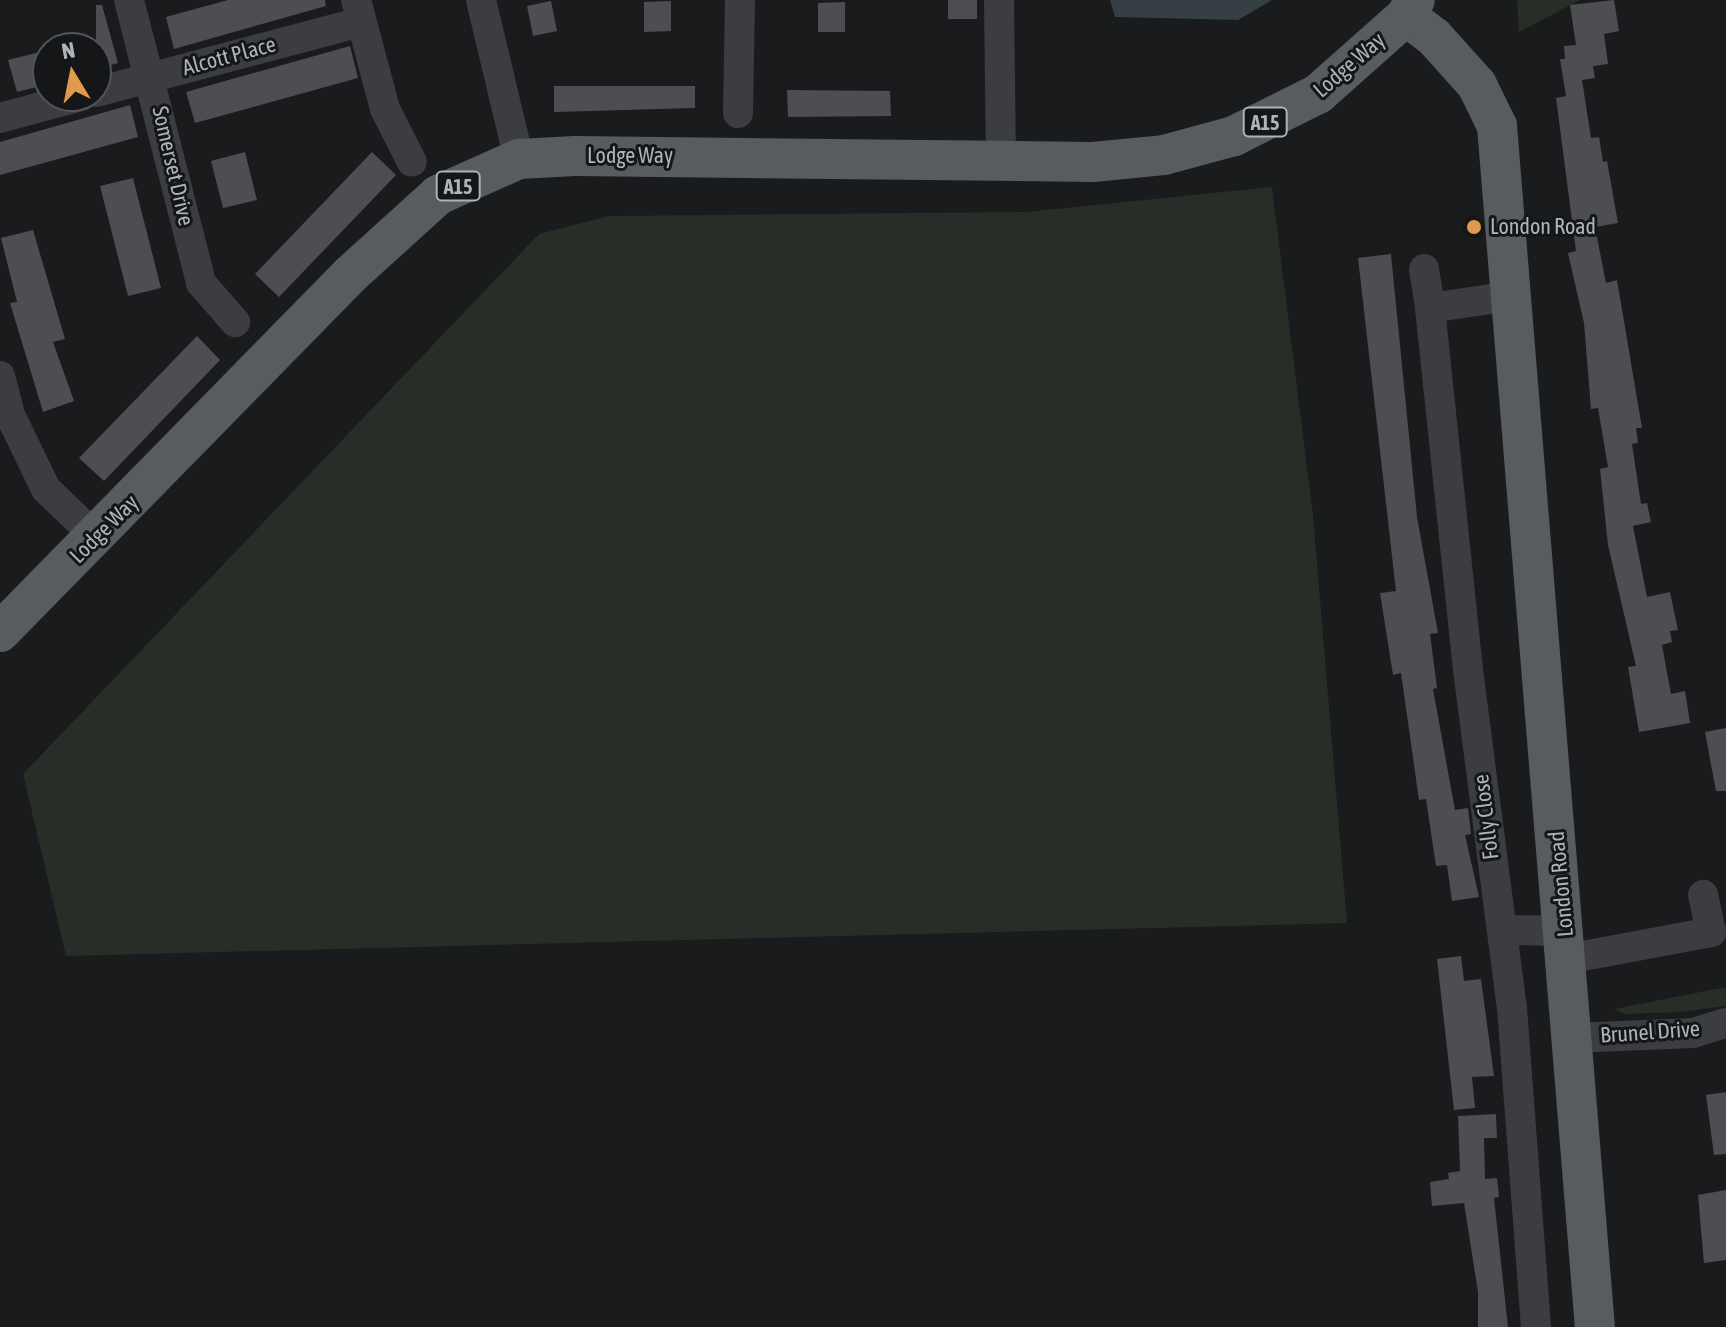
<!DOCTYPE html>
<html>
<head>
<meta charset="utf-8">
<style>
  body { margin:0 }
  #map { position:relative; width:1726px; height:1327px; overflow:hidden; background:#1a1b1c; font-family:"Asap Condensed",sans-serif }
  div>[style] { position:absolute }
  .green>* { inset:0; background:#272e27 }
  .water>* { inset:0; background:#353f44 }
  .building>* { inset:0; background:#4c4e51 }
  .minor>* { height:30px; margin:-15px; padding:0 15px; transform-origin:15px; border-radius:15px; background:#3c3d41 }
  .major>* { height:40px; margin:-20px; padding:0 20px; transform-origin:20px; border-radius:20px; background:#585b60 }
  .dots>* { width:22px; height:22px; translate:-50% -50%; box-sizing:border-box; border:4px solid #151617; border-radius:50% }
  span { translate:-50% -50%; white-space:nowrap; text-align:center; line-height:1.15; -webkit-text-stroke:6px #151617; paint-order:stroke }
  .shield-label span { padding:2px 6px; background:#151617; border:2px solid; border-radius:6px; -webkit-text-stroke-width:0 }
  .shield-label { font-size:20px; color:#aeb4ba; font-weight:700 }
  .street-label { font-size:22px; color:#aeb4ba }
  .poi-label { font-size:22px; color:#aeb4ba }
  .left { translate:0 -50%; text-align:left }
  .north { position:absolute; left:32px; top:32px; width:80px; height:80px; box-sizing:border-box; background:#151617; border:2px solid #525558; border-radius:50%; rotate:350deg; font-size:22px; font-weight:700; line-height:32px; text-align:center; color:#aeb4ba }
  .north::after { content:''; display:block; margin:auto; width:28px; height:36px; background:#e19a4d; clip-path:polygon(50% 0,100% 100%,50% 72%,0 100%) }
</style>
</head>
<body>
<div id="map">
  <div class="green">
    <div style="clip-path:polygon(1517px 0,1580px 0,1519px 32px)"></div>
    <div style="clip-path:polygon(1272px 187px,1313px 515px,1347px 923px,66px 956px,23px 774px,539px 234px,609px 216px,1026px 212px)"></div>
    <div style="clip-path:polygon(1726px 987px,1726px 1006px,1681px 1012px,1626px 1014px,1614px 1009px)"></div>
  </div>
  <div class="water">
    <div style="clip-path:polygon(1110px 0,1272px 0,1238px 20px,1115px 17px)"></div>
  </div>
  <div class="building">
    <div style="clip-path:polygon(228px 0,325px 0,326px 6px,174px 49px,166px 17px)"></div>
    <div style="clip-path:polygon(948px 0,977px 0,977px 19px,948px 19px)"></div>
    <div style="clip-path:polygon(1614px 0,1619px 31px,1604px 34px,1608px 64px,1593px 66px,1595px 78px,1582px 80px,1591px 138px,1599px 137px,1603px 162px,1607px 161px,1618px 223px,1595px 227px,1606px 283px,1617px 280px,1642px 428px,1636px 428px,1638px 443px,1632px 444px,1641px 504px,1647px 503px,1651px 522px,1633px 526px,1647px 597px,1670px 592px,1678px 630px,1670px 631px,1672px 642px,1662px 645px,1671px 694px,1685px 691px,1690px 723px,1639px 732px,1628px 667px,1636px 666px,1608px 545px,1600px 469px,1608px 467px,1598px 408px,1591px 409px,1584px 323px,1568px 253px,1576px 251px,1556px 98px,1566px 96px,1560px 59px,1565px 59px,1564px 46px,1576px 45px,1570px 5px)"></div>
    <div style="clip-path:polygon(551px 1px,557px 31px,533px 36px,527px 6px)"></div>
    <div style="clip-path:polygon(671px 1px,671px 31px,644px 32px,644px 2px)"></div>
    <div style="clip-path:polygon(845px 2px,845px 32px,818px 32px,818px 3px)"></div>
    <div style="clip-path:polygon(96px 5px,102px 5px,118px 63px,96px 69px)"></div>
    <div style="clip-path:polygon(350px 46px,358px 78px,195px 123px,186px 92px)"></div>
    <div style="clip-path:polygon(48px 50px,48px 84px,17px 92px,8px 60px)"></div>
    <div style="clip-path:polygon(554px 86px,695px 86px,695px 108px,554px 112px)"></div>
    <div style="clip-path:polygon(787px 90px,890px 91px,891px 116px,788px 117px)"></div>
    <div style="clip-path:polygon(130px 105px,138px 137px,0 175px,0 142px)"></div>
    <div style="clip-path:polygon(245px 152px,257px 200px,223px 208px,211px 161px)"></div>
    <div style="clip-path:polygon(372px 152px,396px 175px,279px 297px,255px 274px)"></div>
    <div style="clip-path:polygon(133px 178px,161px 288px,128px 296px,100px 186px)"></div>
    <div style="clip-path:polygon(33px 230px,65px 339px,53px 342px,74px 401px,43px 412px,10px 303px,17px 302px,1px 238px)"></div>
    <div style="clip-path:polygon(1391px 254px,1417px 517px,1438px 633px,1430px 634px,1437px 688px,1433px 689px,1455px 810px,1468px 808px,1471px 834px,1465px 835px,1479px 897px,1452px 901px,1447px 865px,1436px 866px,1426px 799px,1419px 800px,1401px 673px,1393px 675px,1380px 593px,1396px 591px,1358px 258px)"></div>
    <div style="clip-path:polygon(197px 336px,220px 360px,104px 481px,79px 458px)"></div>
    <div style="clip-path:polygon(1726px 728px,1726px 791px,1716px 791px,1705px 732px)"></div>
    <div style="clip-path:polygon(1461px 956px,1464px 981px,1481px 979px,1494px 1076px,1472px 1077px,1475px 1108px,1454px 1110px,1437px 959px)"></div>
    <div style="clip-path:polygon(1726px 1092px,1726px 1154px,1714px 1155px,1706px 1095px)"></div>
    <div style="clip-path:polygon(1496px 1114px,1497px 1138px,1484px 1138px,1485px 1179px,1497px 1178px,1499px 1197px,1494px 1198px,1508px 1327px,1478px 1327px,1478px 1292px,1464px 1203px,1432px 1206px,1430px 1182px,1449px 1179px,1448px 1173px,1460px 1171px,1458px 1116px)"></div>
    <div style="clip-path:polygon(1726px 1190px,1726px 1260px,1704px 1263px,1698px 1195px)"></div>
  </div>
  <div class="minor">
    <div style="left:129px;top:0;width:292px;rotate:75.7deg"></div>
    <div style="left:201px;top:283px;width:52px;rotate:48.9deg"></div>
    <div style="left:356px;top:0;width:113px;rotate:75.1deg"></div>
    <div style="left:385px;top:109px;width:59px;rotate:63deg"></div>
    <div style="left:481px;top:0;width:163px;rotate:76.6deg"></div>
    <div style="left:999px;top:0;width:159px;rotate:89.3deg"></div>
    <div style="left:96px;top:92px;width:274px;rotate:-14.8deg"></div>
    <div style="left:738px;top:113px;width:113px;rotate:-89deg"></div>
    <div style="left:0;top:118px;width:84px;rotate:-15.2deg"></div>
    <div style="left:1424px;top:269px;width:39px;rotate:81deg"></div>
    <div style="left:1511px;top:296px;width:82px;rotate:171.6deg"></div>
    <div style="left:1430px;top:308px;width:364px;rotate:84deg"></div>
    <div style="left:1468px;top:670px;width:341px;rotate:82.6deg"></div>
    <div style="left:1512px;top:1008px;width:320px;rotate:85.7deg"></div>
    <div style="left:0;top:376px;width:40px;rotate:75.6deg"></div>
    <div style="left:10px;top:415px;width:82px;rotate:64.1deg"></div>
    <div style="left:46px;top:489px;width:71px;rotate:43.9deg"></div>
    <div style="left:1503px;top:930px;width:62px;rotate:0.9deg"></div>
    <div style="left:1567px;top:959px;width:147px;rotate:-10.6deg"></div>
    <div style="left:1711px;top:932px;width:38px;rotate:-102deg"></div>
    <div style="left:1573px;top:1038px;width:120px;rotate:-2.4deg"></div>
    <div style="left:1693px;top:1033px;width:34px;rotate:-17deg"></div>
  </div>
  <div class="major">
    <div style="left:1406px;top:16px;width:35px;rotate:37deg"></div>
    <div style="left:1434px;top:37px;width:64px;rotate:48.1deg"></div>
    <div style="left:1477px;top:85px;width:46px;rotate:64deg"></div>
    <div style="left:1497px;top:126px;width:1205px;rotate:85.34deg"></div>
    <div style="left:0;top:632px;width:501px;rotate:-45.57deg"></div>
    <div style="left:351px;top:274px;width:118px;rotate:-42.2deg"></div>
    <div style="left:438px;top:195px;width:89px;rotate:-24deg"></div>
    <div style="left:519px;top:159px;width:56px;rotate:-3.1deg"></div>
    <div style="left:575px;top:156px;width:518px;rotate:0.66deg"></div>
    <div style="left:1093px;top:162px;width:71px;rotate:-5.6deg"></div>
    <div style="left:1164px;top:155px;width:73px;rotate:-15.2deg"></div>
    <div style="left:1234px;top:136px;width:94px;rotate:-26.6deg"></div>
    <div style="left:1318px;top:94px;width:118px;rotate:-41.6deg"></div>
    <div style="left:1406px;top:16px;width:18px;rotate:-61deg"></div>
  </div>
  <div class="dots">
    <div style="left:1474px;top:227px;background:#e19a4d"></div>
  </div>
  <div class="shield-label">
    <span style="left:1265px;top:122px">A15</span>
    <span style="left:458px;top:186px">A15</span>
  </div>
  <div class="street-label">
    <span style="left:229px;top:56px;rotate:-15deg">Alcott Place</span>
    <span style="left:1349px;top:65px;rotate:-41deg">Lodge Way</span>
    <span style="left:630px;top:156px">Lodge Way</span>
    <span style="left:173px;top:166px;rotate:77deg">Somerset Drive</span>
    <span style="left:104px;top:529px;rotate:-45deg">Lodge Way</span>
    <span style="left:1486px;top:817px;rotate:-97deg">Folly Close</span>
    <span style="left:1561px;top:884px;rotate:-95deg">London Road</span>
    <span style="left:1650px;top:1032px;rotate:-4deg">Brunel Drive</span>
  </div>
  <div class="poi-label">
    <span class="left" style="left:1490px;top:227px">London Road</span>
  </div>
  <div class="north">N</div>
</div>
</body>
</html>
